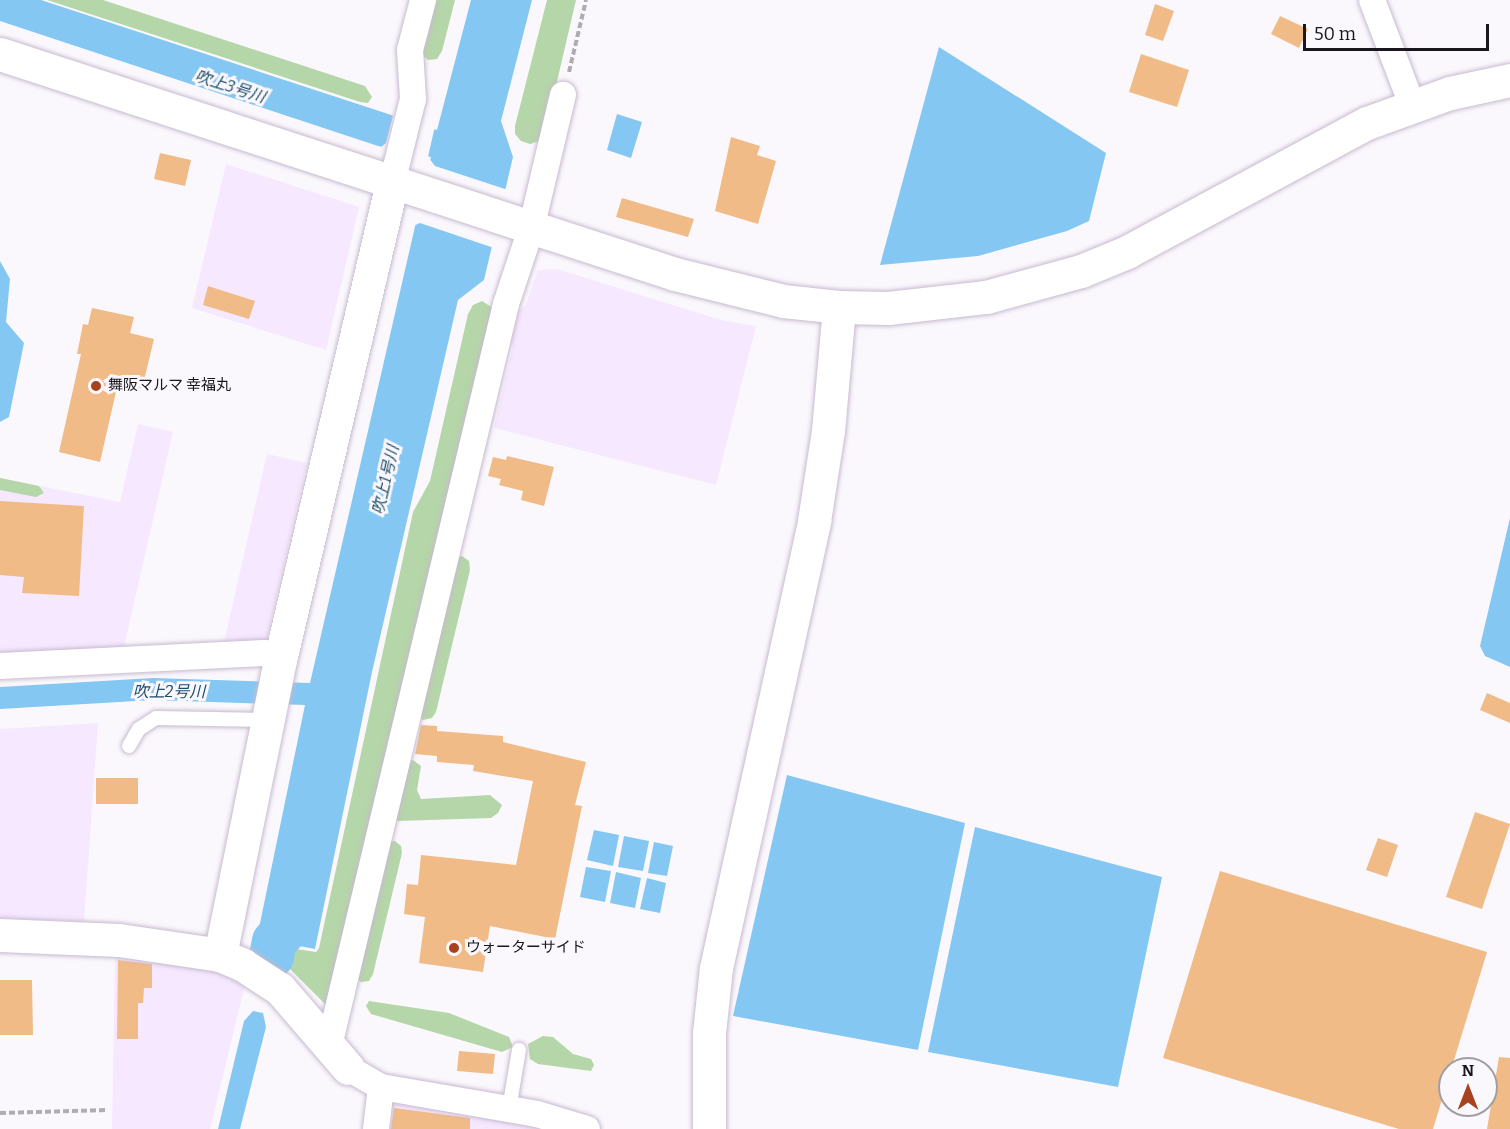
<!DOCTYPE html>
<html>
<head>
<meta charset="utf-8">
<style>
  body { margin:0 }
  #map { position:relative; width:1510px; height:1129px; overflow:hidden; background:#fbf8fd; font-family:Bitter,"Noto Sans JP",serif }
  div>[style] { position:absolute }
  .built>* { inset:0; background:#f6e8ff }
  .green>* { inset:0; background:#b5d6a8 }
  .water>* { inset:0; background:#84c7f3 }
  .pier>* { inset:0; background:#fbf8fd }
  .river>* { height:45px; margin:-22.5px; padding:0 22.5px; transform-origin:22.5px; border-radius:22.5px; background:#84c7f3 }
  .building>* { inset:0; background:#f0bb86 }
  .path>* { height:4px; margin-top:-2px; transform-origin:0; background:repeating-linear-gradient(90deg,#b0acb2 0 6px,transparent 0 9px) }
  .roads { filter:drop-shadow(0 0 2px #c7bacf) drop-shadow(0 0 2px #c7bacf) }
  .service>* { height:14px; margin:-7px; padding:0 7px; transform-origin:7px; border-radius:7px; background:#fff }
  .minor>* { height:26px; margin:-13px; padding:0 13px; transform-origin:13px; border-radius:13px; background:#fff }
  .tertiary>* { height:33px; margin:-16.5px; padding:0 16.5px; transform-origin:16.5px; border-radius:16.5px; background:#fff }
  .dots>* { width:16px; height:16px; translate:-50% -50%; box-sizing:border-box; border:3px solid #fbf8fd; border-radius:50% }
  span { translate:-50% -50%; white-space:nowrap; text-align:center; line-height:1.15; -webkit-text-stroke:6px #fbf8fd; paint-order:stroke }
  .poi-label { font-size:15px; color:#1a161d }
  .left { translate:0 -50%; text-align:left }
  .water-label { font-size:16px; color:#184c69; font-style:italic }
  .north { position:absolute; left:1438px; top:1057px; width:60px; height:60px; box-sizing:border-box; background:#fbf8fd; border:2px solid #a19ea3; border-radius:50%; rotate:0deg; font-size:16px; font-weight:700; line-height:24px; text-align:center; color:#1a161d }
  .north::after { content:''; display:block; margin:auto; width:21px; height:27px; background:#a8411e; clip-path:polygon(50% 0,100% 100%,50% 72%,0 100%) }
  .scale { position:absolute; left:1303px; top:24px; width:186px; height:27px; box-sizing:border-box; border:3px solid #1a161d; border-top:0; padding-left:8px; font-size:18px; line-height:21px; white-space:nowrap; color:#1a161d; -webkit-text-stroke:4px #fbf8fd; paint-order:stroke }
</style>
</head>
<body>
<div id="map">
  <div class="built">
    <div style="clip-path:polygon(226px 164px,359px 207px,326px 350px,192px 308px)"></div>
    <div style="clip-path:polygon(557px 269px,721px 320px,756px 326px,716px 485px,494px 428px,513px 346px,509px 336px,513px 315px,526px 305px,538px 270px)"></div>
    <div style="clip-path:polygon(138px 424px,173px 432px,124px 647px,0 653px,0 478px,120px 502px)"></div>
    <div style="clip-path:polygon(267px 454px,307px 463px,266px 640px,224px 642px)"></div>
    <div style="clip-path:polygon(98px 723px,84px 922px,0 918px,0 729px)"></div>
    <div style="clip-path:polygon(115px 956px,214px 971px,245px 985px,210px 1129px,112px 1129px)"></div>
    <div style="clip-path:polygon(388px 1099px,553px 1129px,385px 1129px)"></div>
  </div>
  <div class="green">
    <div style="clip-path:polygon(47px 0,103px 0,365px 86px,372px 97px,368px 103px,360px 102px)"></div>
    <div style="clip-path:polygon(430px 0,455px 0,442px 51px,437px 59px,428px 60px,420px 53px)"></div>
    <div style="clip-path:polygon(547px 0,576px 0,545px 133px,540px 141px,530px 144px,521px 141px,515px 134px,515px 126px)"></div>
    <div style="clip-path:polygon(482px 301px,496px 310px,327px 1006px,289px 968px,281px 952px,290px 948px,316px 952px,319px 948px,413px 512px,430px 481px,468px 314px,473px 305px)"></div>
    <div style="clip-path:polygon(0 478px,39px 486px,44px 493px,36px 497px,0 490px)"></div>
    <div style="clip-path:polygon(462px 556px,469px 561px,470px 570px,436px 712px,432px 718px,423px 720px,417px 716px,454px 558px)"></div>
    <div style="clip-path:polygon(413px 760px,421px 766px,417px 790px,421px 799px,490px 795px,502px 805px,498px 813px,491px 818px,398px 821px,392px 815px,406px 762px)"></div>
    <div style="clip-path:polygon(395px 841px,401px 846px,402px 853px,373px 974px,369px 981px,361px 982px,354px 977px,387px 842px)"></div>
    <div style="clip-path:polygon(369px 1001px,449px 1013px,509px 1037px,513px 1047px,502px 1052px,371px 1014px,366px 1006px)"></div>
    <div style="clip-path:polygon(543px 1036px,553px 1037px,573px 1054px,591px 1059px,594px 1065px,591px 1071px,538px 1064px,530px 1059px,528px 1044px)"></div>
  </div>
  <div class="water">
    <div style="clip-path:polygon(0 0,41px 0,437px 130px,471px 0,532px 0,501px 121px,513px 157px,484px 280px,458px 300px,372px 672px,315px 949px,257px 938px,305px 705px,153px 700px,0 709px,0 687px,153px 678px,310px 683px,431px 157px,378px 146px,0 21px)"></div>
    <div style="clip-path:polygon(939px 47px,1106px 153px,1089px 221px,1067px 231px,978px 256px,880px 265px)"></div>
    <div style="clip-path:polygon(617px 114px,642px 122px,631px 158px,607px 150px)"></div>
    <div style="clip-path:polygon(0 261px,10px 279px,6px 322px,24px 343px,9px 417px,0 422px)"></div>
    <div style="clip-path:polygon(1510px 518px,1510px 667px,1485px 656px,1480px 646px)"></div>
    <div style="clip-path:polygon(787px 775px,965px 823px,918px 1050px,733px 1016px)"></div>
    <div style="clip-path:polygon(975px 827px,1162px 877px,1118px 1087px,928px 1052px)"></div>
    <div style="clip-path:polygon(594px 830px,619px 835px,613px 866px,587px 860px)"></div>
    <div style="clip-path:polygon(624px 836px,649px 841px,643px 871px,618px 867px)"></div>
    <div style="clip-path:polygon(654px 842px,673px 846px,667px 876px,648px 873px)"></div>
    <div style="clip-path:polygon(586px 867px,611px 871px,605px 902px,580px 897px)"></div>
    <div style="clip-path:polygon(616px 872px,641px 878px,635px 908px,610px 903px)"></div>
    <div style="clip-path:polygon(647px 878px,666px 883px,660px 913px,640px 909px)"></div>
    <div style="clip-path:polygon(253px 1011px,263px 1013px,266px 1027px,240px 1129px,218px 1129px,244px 1021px)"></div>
  </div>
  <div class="pier">
    <div style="clip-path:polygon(394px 112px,435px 126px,428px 157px,435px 166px,508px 190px,494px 248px,420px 223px,411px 227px,427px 158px,380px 148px,386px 143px)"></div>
  </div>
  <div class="river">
    <div style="left:271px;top:956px;width:15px;rotate:-79deg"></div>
    <div style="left:274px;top:941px;width:23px;rotate:-47deg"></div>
    <div style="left:290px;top:924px;width:39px;rotate:-78deg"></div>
  </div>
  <div class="building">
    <div style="clip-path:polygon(1155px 4px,1174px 11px,1163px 41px,1145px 35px)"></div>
    <div style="clip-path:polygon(1280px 16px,1308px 29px,1299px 48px,1271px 34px)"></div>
    <div style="clip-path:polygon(1141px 54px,1189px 70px,1177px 107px,1129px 92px)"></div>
    <div style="clip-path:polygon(731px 137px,760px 146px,757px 155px,776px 161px,758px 224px,715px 211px)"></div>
    <div style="clip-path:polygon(160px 153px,191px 160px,185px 186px,154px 179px)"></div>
    <div style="clip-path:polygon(622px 198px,694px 219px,688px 237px,616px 217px)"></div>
    <div style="clip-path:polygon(208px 286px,255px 301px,249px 319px,203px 305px)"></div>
    <div style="clip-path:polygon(92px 308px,134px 317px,130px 333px,154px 339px,142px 389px,118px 383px,100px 462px,59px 452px,81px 354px,77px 354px,83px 324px,88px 325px)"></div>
    <div style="clip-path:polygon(507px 456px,554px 467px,544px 506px,521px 500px,523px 491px,499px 485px,501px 479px,488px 476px,493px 457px,506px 460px)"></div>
    <div style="clip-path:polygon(0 501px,84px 506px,79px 596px,22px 593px,24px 577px,0 575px)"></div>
    <div style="clip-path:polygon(1487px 693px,1510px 703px,1510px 723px,1480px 710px)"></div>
    <div style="clip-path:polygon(421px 725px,437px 726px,437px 731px,503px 736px,503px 742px,586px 762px,575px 805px,582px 806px,555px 939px,490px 926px,483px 972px,419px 963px,425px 917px,404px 914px,407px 884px,418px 885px,421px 855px,516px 865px,533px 781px,473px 771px,474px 765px,437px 762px,437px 756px,415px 754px)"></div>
    <div style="clip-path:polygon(96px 778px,138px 778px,138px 804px,96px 804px)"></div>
    <div style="clip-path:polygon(1475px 812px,1510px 824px,1482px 909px,1446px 897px)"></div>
    <div style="clip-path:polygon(1378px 838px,1398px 845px,1387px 877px,1366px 870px)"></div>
    <div style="clip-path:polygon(1220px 871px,1487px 952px,1433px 1129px,1399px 1129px,1163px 1058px)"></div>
    <div style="clip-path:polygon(118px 960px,152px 964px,152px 988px,144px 988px,143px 1003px,138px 1003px,138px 1039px,117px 1039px)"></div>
    <div style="clip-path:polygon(0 980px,32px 980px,33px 1035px,0 1035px)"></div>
    <div style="clip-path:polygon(459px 1051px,495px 1054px,493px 1074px,457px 1071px)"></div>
    <div style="clip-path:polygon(1499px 1057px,1510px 1058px,1510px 1129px,1487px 1129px)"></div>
    <div style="clip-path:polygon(394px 1108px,470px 1118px,470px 1129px,391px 1129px)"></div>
  </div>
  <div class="path">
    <div style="left:569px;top:72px;width:74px;rotate:-76.7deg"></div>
    <div style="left:0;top:1113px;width:108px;rotate:-1.6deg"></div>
  </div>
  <div class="roads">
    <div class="service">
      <div style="left:129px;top:746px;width:20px;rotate:-60deg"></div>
      <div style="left:139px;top:729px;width:20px;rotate:-33deg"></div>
      <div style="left:156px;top:718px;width:112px;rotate:1deg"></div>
      <div style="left:509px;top:1109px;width:60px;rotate:-80.4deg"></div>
    </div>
    <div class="minor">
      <div style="left:1372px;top:0;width:112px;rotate:69.1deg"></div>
      <div style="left:392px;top:183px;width:87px;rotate:-76deg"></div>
      <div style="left:413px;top:99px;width:49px;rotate:-93.5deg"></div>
      <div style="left:410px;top:50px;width:52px;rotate:-75.4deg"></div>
      <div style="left:0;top:666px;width:264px;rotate:-2.8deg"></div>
      <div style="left:264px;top:653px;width:17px;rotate:10deg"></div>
      <div style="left:329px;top:1046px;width:763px;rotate:-76.58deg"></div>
      <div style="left:506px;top:304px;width:79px;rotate:-71.6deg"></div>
      <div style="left:531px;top:229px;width:138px;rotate:-76.6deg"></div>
      <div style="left:348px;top:1068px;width:38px;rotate:30deg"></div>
      <div style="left:381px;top:1087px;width:158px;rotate:9.8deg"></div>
      <div style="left:537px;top:1114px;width:52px;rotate:16.7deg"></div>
      <div style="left:376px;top:1129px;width:42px;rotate:-83.2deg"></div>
    </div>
    <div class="tertiary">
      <div style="left:0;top:54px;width:710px;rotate:18.05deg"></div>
      <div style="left:675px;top:274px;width:111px;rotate:14deg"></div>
      <div style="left:783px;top:301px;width:56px;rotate:6.1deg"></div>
      <div style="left:839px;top:307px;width:49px;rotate:1.2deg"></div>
      <div style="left:888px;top:308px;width:99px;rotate:-6.4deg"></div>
      <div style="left:986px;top:297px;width:98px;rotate:-15.3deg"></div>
      <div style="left:1081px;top:271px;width:50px;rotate:-22.4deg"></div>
      <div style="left:1127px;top:252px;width:272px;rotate:-28.3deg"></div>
      <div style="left:1367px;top:123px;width:88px;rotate:-19.9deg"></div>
      <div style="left:1450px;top:93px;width:61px;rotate:-12.2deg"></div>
      <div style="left:0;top:935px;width:119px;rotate:2.4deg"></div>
      <div style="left:119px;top:940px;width:102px;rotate:8.4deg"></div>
      <div style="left:220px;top:955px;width:25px;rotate:23deg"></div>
      <div style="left:243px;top:965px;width:44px;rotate:33deg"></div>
      <div style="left:280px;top:989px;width:104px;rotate:49.3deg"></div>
      <div style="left:220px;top:955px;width:305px;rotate:-78.5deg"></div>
      <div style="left:281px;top:656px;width:486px;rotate:-76.8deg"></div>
      <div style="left:709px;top:1129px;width:96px;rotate:-90deg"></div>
      <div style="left:709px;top:1033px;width:65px;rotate:-83.9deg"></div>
      <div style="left:716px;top:968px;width:458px;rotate:-77.6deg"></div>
      <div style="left:814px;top:521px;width:91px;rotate:-81.2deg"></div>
      <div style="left:828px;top:431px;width:124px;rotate:-84.9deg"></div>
    </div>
  </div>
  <div class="dots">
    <div style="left:96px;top:386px;background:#a8411e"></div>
    <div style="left:454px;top:948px;background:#a8411e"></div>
  </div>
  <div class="poi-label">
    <span class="left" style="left:108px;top:386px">舞阪マルマ 幸福丸</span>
    <span class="left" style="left:466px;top:948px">ウォーターサイド</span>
  </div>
  <div class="water-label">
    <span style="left:230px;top:87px;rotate:18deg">吹上3号川</span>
    <span style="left:386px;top:480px;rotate:-77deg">吹上1号川</span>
    <span style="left:169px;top:692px">吹上2号川</span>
  </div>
  <div class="north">N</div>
  <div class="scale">50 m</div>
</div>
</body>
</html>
